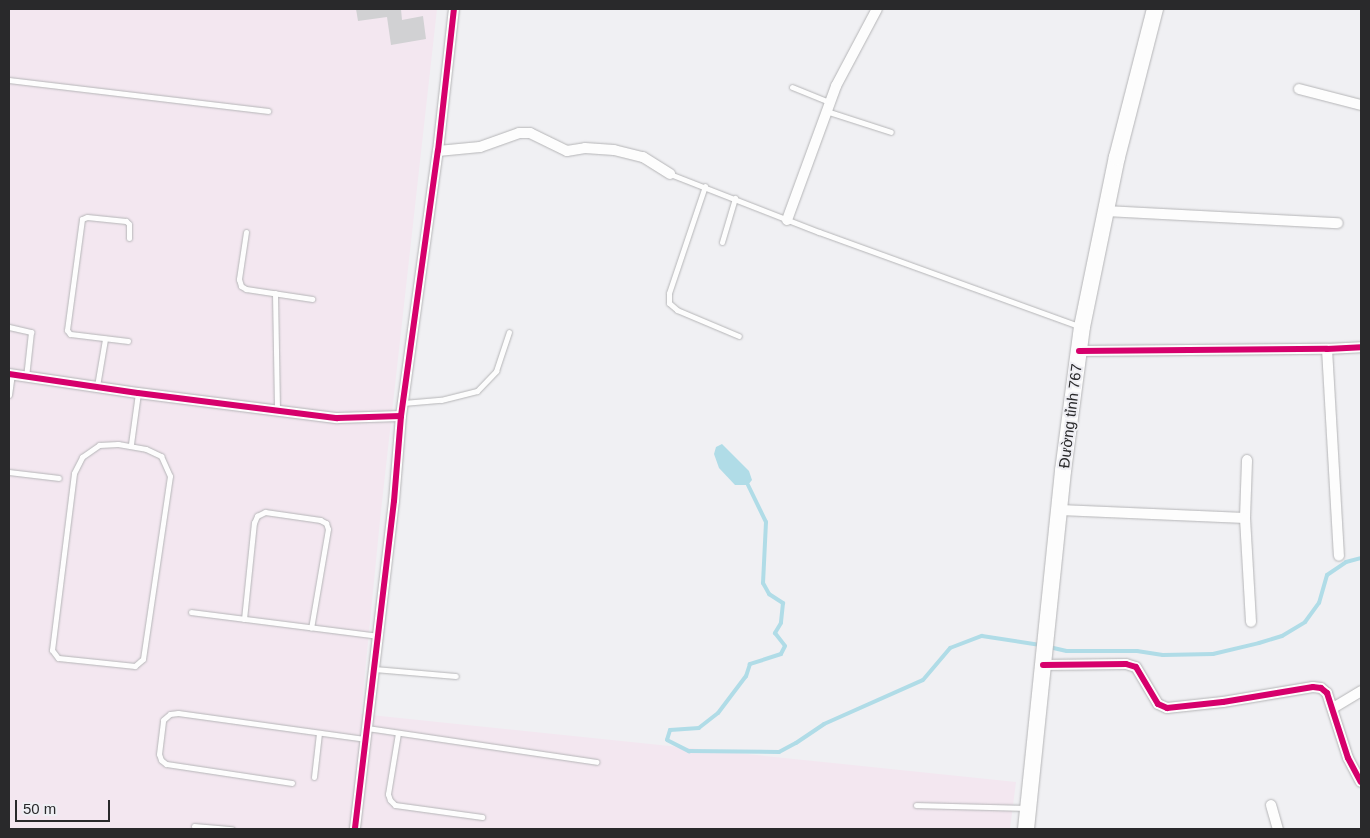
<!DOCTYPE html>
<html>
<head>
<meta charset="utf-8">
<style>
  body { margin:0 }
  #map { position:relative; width:1370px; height:838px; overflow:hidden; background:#f0f0f3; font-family:Helvetica,sans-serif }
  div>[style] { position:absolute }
  .industrial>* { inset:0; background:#f3e7f0 }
  .water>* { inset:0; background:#b0dce7 }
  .stream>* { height:4px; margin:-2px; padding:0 2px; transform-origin:2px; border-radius:2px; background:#b0dce7 }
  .building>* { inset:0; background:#d1d1d3 }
  .roads { filter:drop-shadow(0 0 1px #b5b5b7) drop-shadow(0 0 1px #b5b5b7) }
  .lane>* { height:5px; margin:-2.5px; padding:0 2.5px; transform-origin:2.5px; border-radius:2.5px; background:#fdfdfd }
  .street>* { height:10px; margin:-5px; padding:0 5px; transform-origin:5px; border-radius:5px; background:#fdfdfd }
  .primary>* { height:16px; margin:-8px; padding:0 8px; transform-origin:8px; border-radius:8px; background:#fdfdfd }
  .cycleway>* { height:6px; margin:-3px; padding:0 3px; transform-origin:3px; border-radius:3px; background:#d6006c }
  span { translate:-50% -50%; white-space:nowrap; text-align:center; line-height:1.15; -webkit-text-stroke:4px #efeff4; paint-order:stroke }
  .street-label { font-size:15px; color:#29292b }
  .frame { position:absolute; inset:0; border:10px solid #29292b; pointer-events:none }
  .scale { position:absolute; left:15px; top:800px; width:95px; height:22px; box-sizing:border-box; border:2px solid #29292b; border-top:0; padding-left:6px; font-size:15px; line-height:18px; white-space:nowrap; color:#29292b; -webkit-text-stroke:4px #efeff4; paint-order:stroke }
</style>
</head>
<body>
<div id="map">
  <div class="industrial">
    <div style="clip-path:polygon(9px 9px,437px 9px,380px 520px,361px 714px,1016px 782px,1010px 829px,9px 829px)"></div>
  </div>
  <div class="water">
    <div style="clip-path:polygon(722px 444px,749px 471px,752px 480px,748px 485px,735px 485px,719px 468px,714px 454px,716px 447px)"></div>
  </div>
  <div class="stream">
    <div style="left:748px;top:485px;width:41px;rotate:64.1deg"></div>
    <div style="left:766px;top:522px;width:61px;rotate:92.8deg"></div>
    <div style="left:763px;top:583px;width:13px;rotate:61deg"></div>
    <div style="left:769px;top:594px;width:17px;rotate:33deg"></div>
    <div style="left:783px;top:603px;width:20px;rotate:96deg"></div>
    <div style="left:781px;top:623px;width:12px;rotate:121deg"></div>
    <div style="left:775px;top:633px;width:16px;rotate:52deg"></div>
    <div style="left:785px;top:646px;width:9px;rotate:117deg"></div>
    <div style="left:781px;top:654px;width:33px;rotate:162deg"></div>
    <div style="left:750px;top:664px;width:13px;rotate:108deg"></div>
    <div style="left:746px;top:676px;width:46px;rotate:127.1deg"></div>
    <div style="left:718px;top:713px;width:24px;rotate:142deg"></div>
    <div style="left:699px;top:728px;width:29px;rotate:176deg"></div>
    <div style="left:670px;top:730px;width:10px;rotate:107deg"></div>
    <div style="left:667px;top:740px;width:25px;rotate:27deg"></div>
    <div style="left:689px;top:751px;width:90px;rotate:0.6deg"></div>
    <div style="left:779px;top:752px;width:19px;rotate:-28deg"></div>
    <div style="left:796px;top:743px;width:34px;rotate:-34deg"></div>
    <div style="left:824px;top:724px;width:108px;rotate:-24deg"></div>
    <div style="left:923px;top:680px;width:42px;rotate:-49.8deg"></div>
    <div style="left:950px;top:648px;width:34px;rotate:-21deg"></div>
    <div style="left:982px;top:636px;width:59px;rotate:8.8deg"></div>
    <div style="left:1049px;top:647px;width:18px;rotate:13deg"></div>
    <div style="left:1067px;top:651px;width:70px"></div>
    <div style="left:1137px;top:651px;width:26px;rotate:9deg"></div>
    <div style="left:1163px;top:655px;width:50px;rotate:-1.1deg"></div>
    <div style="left:1213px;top:654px;width:47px;rotate:-13.4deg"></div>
    <div style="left:1259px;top:643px;width:24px;rotate:-17deg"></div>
    <div style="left:1282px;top:636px;width:27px;rotate:-31deg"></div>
    <div style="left:1305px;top:622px;width:24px;rotate:-54deg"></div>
    <div style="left:1319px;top:603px;width:29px;rotate:-74deg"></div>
    <div style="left:1327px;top:575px;width:23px;rotate:-34deg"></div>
    <div style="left:1346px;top:562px;width:16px;rotate:-15deg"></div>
  </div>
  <div class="building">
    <div style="clip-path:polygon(356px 9px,401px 9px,402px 20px,423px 16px,426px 39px,391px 45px,387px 17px,358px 21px)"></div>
  </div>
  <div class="roads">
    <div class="lane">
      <div style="left:9px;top:80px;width:261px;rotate:6.8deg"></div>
      <div style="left:792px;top:87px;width:40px;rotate:22deg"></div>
      <div style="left:826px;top:111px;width:68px;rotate:17.9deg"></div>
      <div style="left:670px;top:174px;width:160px;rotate:21.3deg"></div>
      <div style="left:819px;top:232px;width:276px;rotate:19.9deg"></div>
      <div style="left:705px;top:186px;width:113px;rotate:108.6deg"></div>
      <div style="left:669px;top:293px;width:10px;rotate:90deg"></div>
      <div style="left:669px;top:303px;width:11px;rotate:41deg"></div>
      <div style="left:677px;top:310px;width:67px;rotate:22.8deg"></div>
      <div style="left:246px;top:232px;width:48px;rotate:98.5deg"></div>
      <div style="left:239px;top:279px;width:7px;rotate:74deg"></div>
      <div style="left:241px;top:286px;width:6px;rotate:31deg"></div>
      <div style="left:246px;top:289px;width:67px;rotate:8.6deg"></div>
      <div style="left:722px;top:242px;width:46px;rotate:-73.5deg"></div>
      <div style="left:275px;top:293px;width:117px;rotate:89deg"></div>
      <div style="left:9px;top:327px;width:23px;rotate:13deg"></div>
      <div style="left:31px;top:332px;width:45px;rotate:96.3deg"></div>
      <div style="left:128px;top:341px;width:58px;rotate:-173.1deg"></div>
      <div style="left:70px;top:334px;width:5px;rotate:-127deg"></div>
      <div style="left:67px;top:330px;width:112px;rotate:-82.3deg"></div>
      <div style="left:82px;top:219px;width:5px;rotate:-22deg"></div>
      <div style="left:87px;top:217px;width:39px;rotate:6deg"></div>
      <div style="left:126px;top:221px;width:4px;rotate:45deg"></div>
      <div style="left:129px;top:224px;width:14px;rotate:90deg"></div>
      <div style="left:97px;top:386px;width:48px;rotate:-80.3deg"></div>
      <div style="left:9px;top:395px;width:21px;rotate:-82deg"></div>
      <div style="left:403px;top:403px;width:38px;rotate:-5deg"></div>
      <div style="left:441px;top:400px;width:37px;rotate:-14deg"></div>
      <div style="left:477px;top:391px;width:28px;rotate:-46deg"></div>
      <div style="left:496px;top:371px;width:41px;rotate:-71.6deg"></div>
      <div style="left:118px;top:444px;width:28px;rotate:10deg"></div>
      <div style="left:146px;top:449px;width:17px;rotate:25deg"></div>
      <div style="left:161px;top:456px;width:22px;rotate:66deg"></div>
      <div style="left:170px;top:476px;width:185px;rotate:98.4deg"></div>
      <div style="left:143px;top:659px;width:11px;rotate:139deg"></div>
      <div style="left:135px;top:666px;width:77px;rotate:-174.1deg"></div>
      <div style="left:58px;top:658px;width:10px;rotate:-127deg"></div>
      <div style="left:52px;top:650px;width:178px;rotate:-82.9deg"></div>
      <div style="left:74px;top:473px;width:18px;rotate:-63deg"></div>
      <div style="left:82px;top:457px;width:21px;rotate:-35deg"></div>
      <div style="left:99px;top:445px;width:19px;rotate:-3deg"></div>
      <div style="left:131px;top:444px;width:51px;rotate:-82.2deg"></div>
      <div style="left:9px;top:472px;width:50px;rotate:6.8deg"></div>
      <div style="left:191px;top:612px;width:189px;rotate:7.3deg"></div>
      <div style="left:244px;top:619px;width:97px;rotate:-84.1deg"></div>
      <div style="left:254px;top:523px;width:8px;rotate:-67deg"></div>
      <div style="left:257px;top:516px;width:9px;rotate:-27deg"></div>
      <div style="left:265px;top:512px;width:56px;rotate:8.3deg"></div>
      <div style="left:320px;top:520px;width:7px;rotate:27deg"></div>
      <div style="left:326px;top:523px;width:6px;rotate:72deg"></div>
      <div style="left:328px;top:529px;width:100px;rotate:99.7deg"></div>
      <div style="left:374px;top:669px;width:82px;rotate:4.9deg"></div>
      <div style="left:367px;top:728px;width:232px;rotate:8.4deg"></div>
      <div style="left:398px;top:733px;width:62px;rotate:99.3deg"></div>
      <div style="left:388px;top:794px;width:6px;rotate:72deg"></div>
      <div style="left:390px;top:800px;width:7px;rotate:45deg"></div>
      <div style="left:395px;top:805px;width:88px;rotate:7.9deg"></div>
      <div style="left:314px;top:777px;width:44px;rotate:-83.5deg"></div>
      <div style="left:292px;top:783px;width:127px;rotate:-171.4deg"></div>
      <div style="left:166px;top:764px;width:6px;rotate:-141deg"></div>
      <div style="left:161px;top:760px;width:6px;rotate:-108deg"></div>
      <div style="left:159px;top:754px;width:34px;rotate:-83deg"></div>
      <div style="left:163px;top:720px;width:9px;rotate:-41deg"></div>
      <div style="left:170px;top:714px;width:8px;rotate:-7deg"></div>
      <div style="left:178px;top:713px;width:190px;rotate:7.9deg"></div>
      <div style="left:916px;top:805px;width:109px;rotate:1.6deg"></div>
      <div style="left:194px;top:826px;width:38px;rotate:5deg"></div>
    </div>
    <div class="street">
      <div style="left:1299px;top:89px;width:64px;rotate:14.5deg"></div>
      <div style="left:438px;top:151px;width:42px;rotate:-5.4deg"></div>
      <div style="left:480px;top:147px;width:41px;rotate:-19.7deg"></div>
      <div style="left:519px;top:133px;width:11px"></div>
      <div style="left:530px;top:133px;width:41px;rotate:25.9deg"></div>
      <div style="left:567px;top:151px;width:18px;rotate:-9deg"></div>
      <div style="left:585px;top:148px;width:29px;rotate:4deg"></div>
      <div style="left:614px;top:150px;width:30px;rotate:14deg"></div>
      <div style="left:643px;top:157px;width:32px;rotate:32deg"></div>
      <div style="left:1106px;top:211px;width:232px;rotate:3deg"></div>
      <div style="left:787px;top:220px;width:143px;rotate:-69.9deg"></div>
      <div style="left:836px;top:86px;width:87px;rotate:-62deg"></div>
      <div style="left:1327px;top:349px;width:207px;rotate:86.7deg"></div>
      <div style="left:1079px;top:351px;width:248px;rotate:-0.5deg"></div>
      <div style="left:1327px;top:349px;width:34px;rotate:-3deg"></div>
      <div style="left:9px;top:374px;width:130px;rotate:8.4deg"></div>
      <div style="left:138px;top:393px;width:201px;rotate:7.2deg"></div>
      <div style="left:337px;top:418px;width:64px;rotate:-1.8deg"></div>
      <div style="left:401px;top:416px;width:85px;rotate:94.7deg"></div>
      <div style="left:394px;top:501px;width:330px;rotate:96.8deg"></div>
      <div style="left:401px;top:416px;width:268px;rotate:-82.1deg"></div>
      <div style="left:438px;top:151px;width:143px;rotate:-83.6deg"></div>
      <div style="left:1060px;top:510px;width:185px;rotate:2.5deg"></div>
      <div style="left:1245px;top:518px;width:58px;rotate:-88deg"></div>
      <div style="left:1245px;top:518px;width:104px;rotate:86.7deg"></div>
      <div style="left:1043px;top:665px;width:83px;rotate:-0.7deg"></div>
      <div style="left:1126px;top:664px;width:10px;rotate:17deg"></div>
      <div style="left:1136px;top:667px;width:43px;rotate:59.3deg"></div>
      <div style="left:1158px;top:704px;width:10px;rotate:24deg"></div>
      <div style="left:1167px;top:708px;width:56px;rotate:-6.1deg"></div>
      <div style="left:1223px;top:702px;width:91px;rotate:-9.5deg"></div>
      <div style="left:1313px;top:687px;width:8px;rotate:7deg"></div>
      <div style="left:1321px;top:688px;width:8px;rotate:40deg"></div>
      <div style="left:1327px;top:693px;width:68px;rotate:72.1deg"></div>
      <div style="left:1348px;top:758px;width:27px;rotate:62deg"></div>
      <div style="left:1333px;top:708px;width:33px;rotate:-31deg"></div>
      <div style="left:1271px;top:805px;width:25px;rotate:74deg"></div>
    </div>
    <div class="primary">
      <div style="left:1026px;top:829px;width:360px;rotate:-84.1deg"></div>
      <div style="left:1063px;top:471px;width:145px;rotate:-82.5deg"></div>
      <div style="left:1082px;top:327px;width:174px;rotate:-78.4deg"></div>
      <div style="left:1117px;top:157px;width:153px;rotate:-75.6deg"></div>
    </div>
  </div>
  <div class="cycleway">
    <div style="left:1079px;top:351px;width:248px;rotate:-0.5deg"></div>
    <div style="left:1327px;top:349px;width:34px;rotate:-3deg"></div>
    <div style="left:9px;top:374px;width:130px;rotate:8.4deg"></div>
    <div style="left:138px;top:393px;width:201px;rotate:7.2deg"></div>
    <div style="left:337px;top:418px;width:64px;rotate:-1.8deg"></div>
    <div style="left:401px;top:416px;width:85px;rotate:94.7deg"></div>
    <div style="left:394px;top:501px;width:330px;rotate:96.8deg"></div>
    <div style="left:401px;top:416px;width:268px;rotate:-82.1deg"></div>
    <div style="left:438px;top:151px;width:143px;rotate:-83.6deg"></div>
    <div style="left:1043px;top:665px;width:83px;rotate:-0.7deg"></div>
    <div style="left:1126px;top:664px;width:10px;rotate:17deg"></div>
    <div style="left:1136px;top:667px;width:43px;rotate:59.3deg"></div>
    <div style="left:1158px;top:704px;width:10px;rotate:24deg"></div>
    <div style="left:1167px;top:708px;width:56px;rotate:-6.1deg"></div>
    <div style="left:1223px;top:702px;width:91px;rotate:-9.5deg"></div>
    <div style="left:1313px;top:687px;width:8px;rotate:7deg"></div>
    <div style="left:1321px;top:688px;width:8px;rotate:40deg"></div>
    <div style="left:1327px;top:693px;width:68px;rotate:72.1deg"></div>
    <div style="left:1348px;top:758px;width:27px;rotate:62deg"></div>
  </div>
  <div class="street-label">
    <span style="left:1070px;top:416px;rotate:-83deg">Đường tỉnh 767</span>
  </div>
  <div class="frame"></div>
  <div class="scale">50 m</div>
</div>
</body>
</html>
